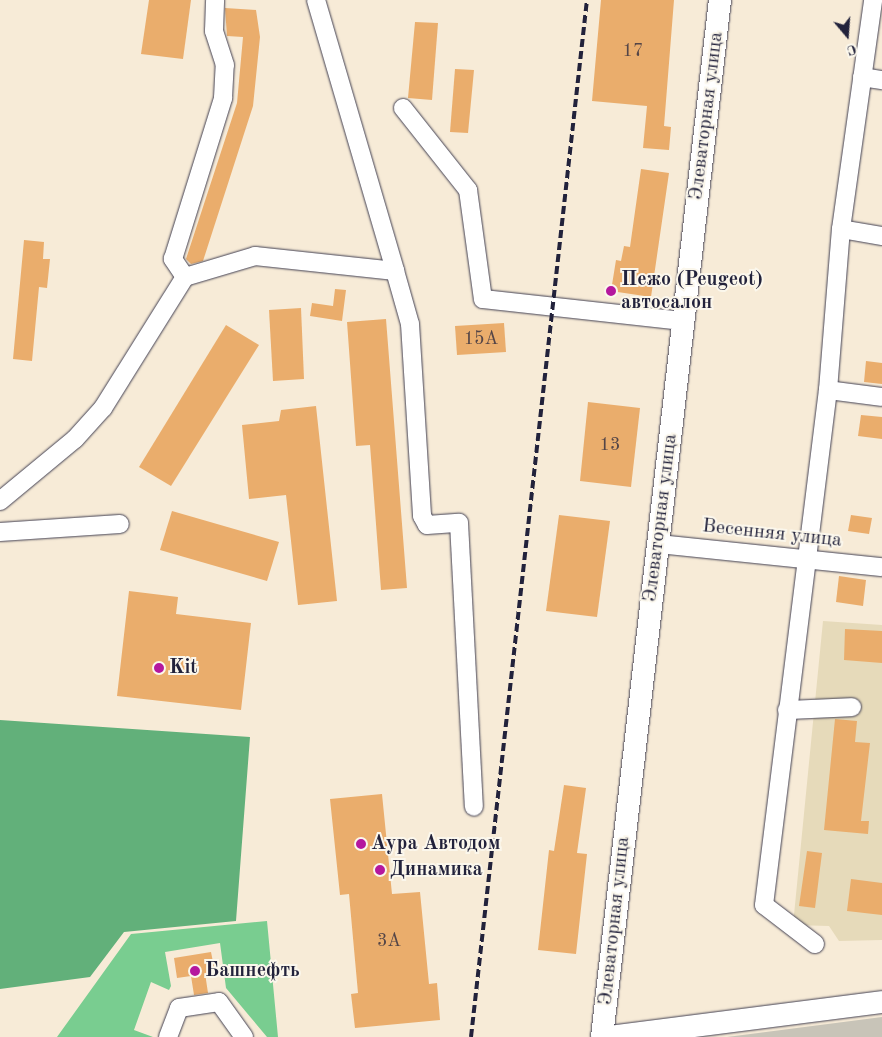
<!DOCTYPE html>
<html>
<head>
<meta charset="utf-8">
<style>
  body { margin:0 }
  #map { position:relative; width:882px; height:1037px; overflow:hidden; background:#f7ebd7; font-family:"Old Standard TT",serif }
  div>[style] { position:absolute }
  .built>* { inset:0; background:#e6daba }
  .industrial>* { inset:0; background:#c8c4b8 }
  .green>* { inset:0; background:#79cd90 }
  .forest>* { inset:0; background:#62b07a }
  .building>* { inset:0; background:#eaad6c }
  .roads { filter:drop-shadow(0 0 1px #424052) drop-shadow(0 0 1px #424052) }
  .minor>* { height:18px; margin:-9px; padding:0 9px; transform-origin:9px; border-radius:9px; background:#fff }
  .major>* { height:22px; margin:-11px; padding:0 11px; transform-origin:11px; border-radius:11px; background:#fff }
  .rail>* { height:4px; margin-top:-2px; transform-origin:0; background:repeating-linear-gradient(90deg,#22223b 0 8px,transparent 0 12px) }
  .dots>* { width:14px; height:14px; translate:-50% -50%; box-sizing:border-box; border:2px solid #fbf7ec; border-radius:50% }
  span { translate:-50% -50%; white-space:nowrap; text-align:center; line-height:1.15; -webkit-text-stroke:4px #fbf7ec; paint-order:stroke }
  .number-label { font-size:18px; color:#544547 }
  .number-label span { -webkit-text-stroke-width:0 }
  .street-label { font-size:20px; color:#22223b }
  .poi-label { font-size:20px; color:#22223b; font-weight:700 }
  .left { translate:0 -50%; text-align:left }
  .north { position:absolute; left:822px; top:10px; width:50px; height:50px; -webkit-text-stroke:4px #fbf7ec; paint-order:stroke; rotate:162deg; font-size:14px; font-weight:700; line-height:20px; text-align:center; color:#22223b }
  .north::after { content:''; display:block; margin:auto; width:18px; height:22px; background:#22223b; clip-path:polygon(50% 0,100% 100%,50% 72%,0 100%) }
</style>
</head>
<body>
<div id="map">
  <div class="built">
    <div style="clip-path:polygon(823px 621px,882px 625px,882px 940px,839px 941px,829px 926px,793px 925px)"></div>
  </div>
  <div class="industrial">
    <div style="clip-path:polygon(882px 1017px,882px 1037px,727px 1037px)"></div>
  </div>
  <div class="green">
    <div style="clip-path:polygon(267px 921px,278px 1037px,267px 1037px,226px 988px,220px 943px,165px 952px,171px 986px,169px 990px,151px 982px,134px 1030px,153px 1037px,57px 1037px,131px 934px)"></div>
  </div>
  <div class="forest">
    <div style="clip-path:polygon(0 720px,250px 737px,236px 921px,124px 932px,90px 977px,0 989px)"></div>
  </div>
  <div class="building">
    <div style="clip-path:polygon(149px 0,191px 0,183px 59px,141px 54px)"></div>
    <div style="clip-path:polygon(601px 0,674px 0,664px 126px,671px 127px,669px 150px,643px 148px,647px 106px,592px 101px)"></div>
    <div style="clip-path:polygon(225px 8px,256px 10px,260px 37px,253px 106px,203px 261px,191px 264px,186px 259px,237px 103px,243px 37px,227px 36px)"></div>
    <div style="clip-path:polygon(415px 22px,438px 23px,432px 100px,408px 98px)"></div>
    <div style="clip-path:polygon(455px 69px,474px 70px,468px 133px,450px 132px)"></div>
    <div style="clip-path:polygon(641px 169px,669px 173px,651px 297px,611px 291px,616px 260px,621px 261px,624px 246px,630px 247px)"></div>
    <div style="clip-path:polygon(24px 240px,44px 242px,43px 259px,50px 259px,47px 288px,39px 287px,32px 361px,13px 359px)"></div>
    <div style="clip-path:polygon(335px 289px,346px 290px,342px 321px,310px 316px,312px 303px,333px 306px)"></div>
    <div style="clip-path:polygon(301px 308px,304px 379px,273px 381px,269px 310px)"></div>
    <div style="clip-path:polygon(386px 319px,407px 588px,381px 590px,370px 445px,356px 446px,347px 322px)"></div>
    <div style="clip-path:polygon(504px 323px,506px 352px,457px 355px,455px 326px)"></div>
    <div style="clip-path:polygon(226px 325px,259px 345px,171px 486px,139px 467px)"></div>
    <div style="clip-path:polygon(866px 361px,882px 363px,882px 384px,864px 382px)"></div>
    <div style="clip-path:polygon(588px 402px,640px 408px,631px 487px,580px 481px)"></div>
    <div style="clip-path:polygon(316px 406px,337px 601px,298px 605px,286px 495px,249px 499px,242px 425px,279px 421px,281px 410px)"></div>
    <div style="clip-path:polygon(861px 415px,882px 417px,882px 439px,858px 436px)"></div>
    <div style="clip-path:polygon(172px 511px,279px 542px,267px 581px,160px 550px)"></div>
    <div style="clip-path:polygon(559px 515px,610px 521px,597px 617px,546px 611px)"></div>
    <div style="clip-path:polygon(851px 515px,872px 518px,869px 534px,848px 531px)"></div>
    <div style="clip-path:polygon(839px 576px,866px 580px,863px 606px,836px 602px)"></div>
    <div style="clip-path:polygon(129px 591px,178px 597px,176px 614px,251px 623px,241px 710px,117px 696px)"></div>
    <div style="clip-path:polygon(845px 629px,882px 631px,882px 663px,844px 660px)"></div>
    <div style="clip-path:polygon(835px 719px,857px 721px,855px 742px,870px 743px,861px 821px,869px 821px,868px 834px,824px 830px)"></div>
    <div style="clip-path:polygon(564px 785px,586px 788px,577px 853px,587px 854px,576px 954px,538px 950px,549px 850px,554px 851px)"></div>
    <div style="clip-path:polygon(382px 794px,392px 894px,420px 892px,429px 984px,437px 983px,440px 1020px,355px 1028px,351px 994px,358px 993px,349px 894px,340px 895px,330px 799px)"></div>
    <div style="clip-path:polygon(807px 851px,822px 853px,815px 908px,799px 906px)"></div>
    <div style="clip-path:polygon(851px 879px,882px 883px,882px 915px,847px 911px)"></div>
    <div style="clip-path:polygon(211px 952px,215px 972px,205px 973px,208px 993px,194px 995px,191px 976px,177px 978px,174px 958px)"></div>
  </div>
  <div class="roads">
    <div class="minor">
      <div style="left:316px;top:0;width:282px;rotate:73.7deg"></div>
      <div style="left:862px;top:77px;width:20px;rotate:9deg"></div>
      <div style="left:403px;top:108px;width:105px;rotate:51.6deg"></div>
      <div style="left:468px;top:190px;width:110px;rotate:82.2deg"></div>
      <div style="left:483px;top:299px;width:201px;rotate:6.3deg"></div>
      <div style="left:841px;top:229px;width:42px;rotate:9.7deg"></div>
      <div style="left:185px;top:277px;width:22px;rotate:-124deg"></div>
      <div style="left:173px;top:259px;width:169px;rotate:-72.7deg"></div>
      <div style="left:223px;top:98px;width:33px;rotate:-87deg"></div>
      <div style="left:225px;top:65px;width:36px;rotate:-108deg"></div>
      <div style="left:214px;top:31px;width:31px;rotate:-88deg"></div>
      <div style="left:828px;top:390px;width:54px;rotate:7.4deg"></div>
      <div style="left:0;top:501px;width:97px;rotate:-39.6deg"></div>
      <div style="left:75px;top:439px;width:42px;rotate:-47.9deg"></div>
      <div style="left:103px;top:408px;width:155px;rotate:-58deg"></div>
      <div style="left:185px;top:277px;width:73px;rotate:-16.7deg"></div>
      <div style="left:255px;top:256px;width:141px;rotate:6.1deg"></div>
      <div style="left:395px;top:271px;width:55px;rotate:74.2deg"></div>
      <div style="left:410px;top:324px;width:192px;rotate:86.4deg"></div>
      <div style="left:422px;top:516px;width:10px;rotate:61deg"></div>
      <div style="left:427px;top:525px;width:32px;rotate:-4deg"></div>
      <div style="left:459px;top:523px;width:284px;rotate:87deg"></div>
      <div style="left:0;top:532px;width:120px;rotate:-3.8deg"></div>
      <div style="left:658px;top:544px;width:225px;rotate:5.9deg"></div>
      <div style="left:787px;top:710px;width:65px;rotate:-2.6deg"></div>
      <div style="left:815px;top:944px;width:64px;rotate:-142.6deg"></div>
      <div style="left:764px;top:905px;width:519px;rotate:-82.92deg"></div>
      <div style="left:828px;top:390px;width:162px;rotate:-85.4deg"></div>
      <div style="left:841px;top:229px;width:231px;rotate:-82deg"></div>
      <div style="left:168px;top:1037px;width:31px;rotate:-69deg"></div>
      <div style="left:179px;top:1008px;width:40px;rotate:-8.5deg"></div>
      <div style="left:219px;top:1002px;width:43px;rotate:54.5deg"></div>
    </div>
    <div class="major">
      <div style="left:602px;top:1037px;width:1044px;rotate:-83.51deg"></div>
      <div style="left:609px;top:1037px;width:275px;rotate:-7.3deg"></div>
    </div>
  </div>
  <div class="rail">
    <div style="left:471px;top:1037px;width:1043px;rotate:-83.62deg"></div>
  </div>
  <div class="dots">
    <div style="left:611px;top:291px;background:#b5179e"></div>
    <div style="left:159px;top:668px;background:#b5179e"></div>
    <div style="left:361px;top:844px;background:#b5179e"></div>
    <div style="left:380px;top:870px;background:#b5179e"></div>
    <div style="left:195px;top:971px;background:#b5179e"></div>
  </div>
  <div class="number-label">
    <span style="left:633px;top:51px">17</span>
    <span style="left:481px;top:339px">15А</span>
    <span style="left:610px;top:445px">13</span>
    <span style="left:389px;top:941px">3А</span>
  </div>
  <div class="street-label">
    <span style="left:707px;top:116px;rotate:-83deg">Элеваторная улица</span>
    <span style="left:661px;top:518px;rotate:-83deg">Элеваторная улица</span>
    <span style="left:772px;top:534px;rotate:6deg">Весенняя улица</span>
    <span style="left:615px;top:921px;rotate:-84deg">Элеваторная улица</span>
  </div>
  <div class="poi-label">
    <span class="left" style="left:621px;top:292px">Пежо (Peugeot)<br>автосалон</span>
    <span class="left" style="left:169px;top:668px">Kit</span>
    <span class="left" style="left:371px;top:844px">Аура Автодом</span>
    <span class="left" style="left:390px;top:870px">Динамика</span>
    <span class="left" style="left:205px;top:971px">Башнефть</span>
  </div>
  <div class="north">С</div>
</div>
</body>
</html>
